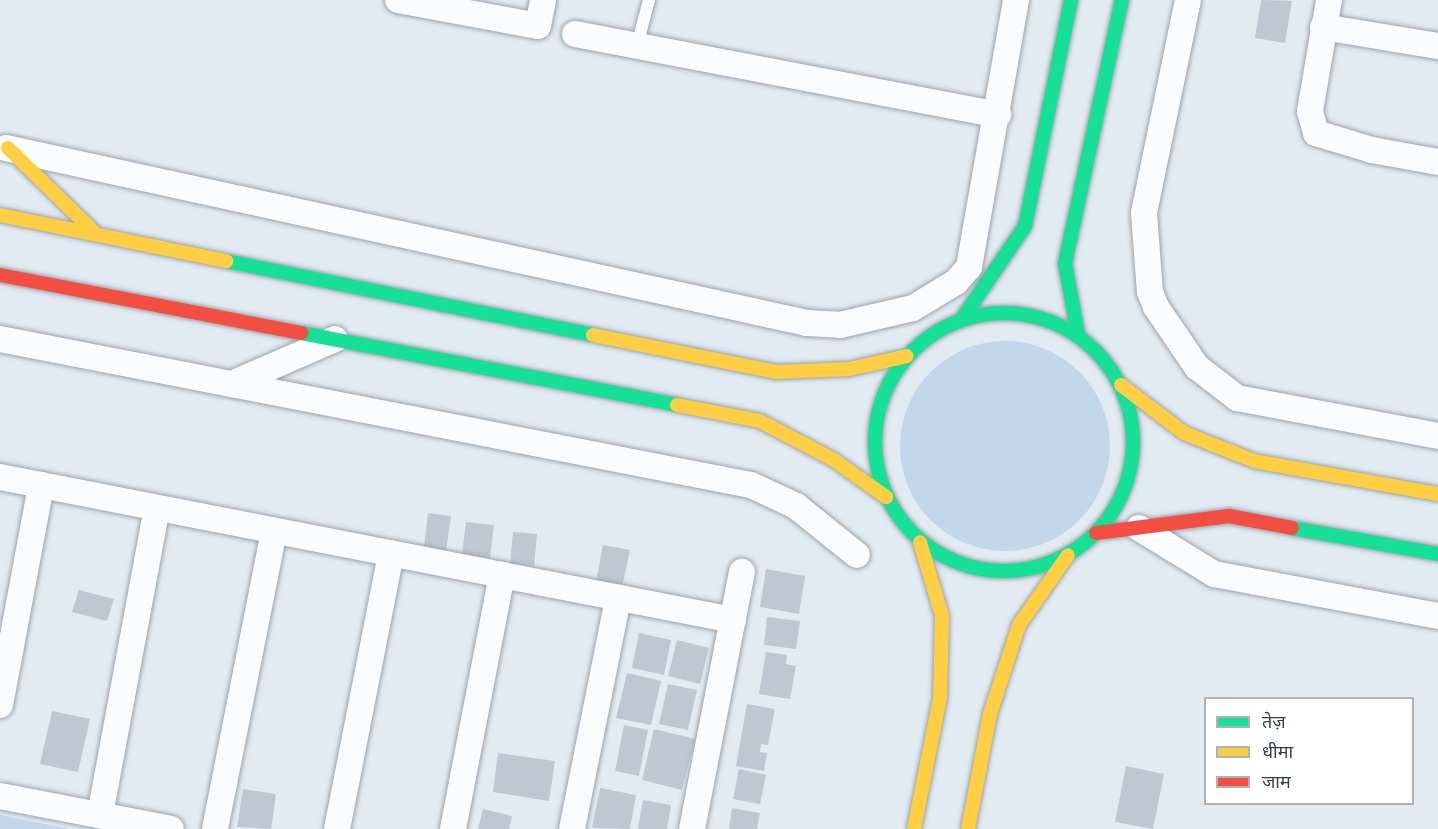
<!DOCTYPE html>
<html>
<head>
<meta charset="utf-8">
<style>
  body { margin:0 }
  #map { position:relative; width:1438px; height:829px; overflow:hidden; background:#e2eaf2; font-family:Quicksand,"Noto Sans Devanagari",sans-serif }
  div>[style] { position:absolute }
  .green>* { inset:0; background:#c3d7eb }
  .round { border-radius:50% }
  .building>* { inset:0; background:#bec8d3 }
  .roads { filter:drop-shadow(0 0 2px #9ba3aa) drop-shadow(0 0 2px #9ba3aa) }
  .lane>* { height:12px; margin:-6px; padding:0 6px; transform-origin:6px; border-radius:6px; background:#fbfcfd }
  .street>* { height:26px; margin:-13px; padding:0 13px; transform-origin:13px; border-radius:13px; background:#fbfcfd }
  .fast>* { height:14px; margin:-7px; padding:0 7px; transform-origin:7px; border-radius:7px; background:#16e098 }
  .fast>.ring { margin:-7px; padding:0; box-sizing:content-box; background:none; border:14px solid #16e098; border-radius:50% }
  .slow>* { height:14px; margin:-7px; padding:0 7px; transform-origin:7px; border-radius:7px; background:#ffcf43 }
  .jam>* { height:14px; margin:-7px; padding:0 7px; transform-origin:7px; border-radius:7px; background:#f24e42 }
  span { translate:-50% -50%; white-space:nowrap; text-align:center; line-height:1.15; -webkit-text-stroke:4.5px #fff; paint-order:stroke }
  .legend { position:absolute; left:1204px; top:697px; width:210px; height:108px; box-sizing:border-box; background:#fff; border:2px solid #aeb2b6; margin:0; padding:8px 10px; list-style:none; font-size:18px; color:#343e48 }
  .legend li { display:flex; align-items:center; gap:12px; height:30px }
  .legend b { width:30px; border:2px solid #aeb2b6 }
</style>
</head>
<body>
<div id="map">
  <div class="green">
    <div class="round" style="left:900px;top:341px;width:210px;height:210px"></div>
    <div style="clip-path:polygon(0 815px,70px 829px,0 829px)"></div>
  </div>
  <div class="building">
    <div style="clip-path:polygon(1261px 0,1292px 1px,1285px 43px,1255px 38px)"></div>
    <div style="clip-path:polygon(428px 513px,451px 516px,446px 551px,424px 548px)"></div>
    <div style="clip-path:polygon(466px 522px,494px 525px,490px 558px,462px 554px)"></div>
    <div style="clip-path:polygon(513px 532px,537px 534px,534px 566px,510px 564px)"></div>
    <div style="clip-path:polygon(603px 545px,630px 550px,621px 592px,595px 586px)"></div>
    <div style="clip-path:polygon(766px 569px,805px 576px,799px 614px,760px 607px)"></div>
    <div style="clip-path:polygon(79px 590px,114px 599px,107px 621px,72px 612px)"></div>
    <div style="clip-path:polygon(767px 617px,800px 621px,796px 649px,764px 645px)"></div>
    <div style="clip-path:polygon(639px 633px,671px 640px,664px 675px,632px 668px)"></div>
    <div style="clip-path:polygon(677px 640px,709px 648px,700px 684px,668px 676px)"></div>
    <div style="clip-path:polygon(766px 652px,787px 655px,786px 664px,796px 666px,790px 699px,759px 694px)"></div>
    <div style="clip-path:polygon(627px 673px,661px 681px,651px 725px,616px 718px)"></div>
    <div style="clip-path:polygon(668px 684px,697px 690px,688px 730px,659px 724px)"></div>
    <div style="clip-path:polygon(747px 704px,775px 709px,768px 745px,761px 744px,760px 752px,767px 753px,764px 771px,736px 766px)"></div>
    <div style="clip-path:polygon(52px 711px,90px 719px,78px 772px,40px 764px)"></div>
    <div style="clip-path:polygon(624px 725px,648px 730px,639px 776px,615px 771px)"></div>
    <div style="clip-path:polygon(654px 729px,695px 739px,682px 790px,642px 780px)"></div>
    <div style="clip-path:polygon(498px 753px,555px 761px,549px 801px,493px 792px)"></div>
    <div style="clip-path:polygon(1126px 766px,1164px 774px,1153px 829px,1115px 822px)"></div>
    <div style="clip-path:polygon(739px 769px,766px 775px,760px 804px,733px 799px)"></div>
    <div style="clip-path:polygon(600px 788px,636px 795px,630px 829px,592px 828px)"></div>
    <div style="clip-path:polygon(243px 789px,276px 794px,271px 829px,237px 827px)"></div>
    <div style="clip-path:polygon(643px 800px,671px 805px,667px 829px,638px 829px)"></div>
    <div style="clip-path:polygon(732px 808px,760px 813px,757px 829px,729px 829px)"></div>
    <div style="clip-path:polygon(483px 809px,512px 816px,509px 829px,478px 829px)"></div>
  </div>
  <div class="roads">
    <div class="lane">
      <div style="left:637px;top:46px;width:48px;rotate:-75.4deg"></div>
    </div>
    <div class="street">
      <div style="left:398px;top:0;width:142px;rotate:10.5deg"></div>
      <div style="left:538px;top:26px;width:26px;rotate:-79deg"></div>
      <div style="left:1188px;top:0;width:217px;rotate:101.7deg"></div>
      <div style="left:1144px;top:213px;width:79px;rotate:85.7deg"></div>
      <div style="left:1150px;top:292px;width:16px;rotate:68deg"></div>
      <div style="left:1156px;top:307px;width:73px;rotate:55.7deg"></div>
      <div style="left:1197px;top:367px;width:51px;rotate:37.8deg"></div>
      <div style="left:1237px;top:398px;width:205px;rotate:10.7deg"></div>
      <div style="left:1329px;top:0;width:113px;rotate:99.7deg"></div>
      <div style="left:1310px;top:111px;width:23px;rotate:75deg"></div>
      <div style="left:1316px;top:133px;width:59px;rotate:16.9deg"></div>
      <div style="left:1372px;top:150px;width:67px;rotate:10.3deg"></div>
      <div style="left:1323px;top:27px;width:117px;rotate:9.4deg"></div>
      <div style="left:575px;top:34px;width:431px;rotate:10.8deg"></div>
      <div style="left:6px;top:148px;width:820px;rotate:12.32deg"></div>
      <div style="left:807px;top:323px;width:33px;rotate:3deg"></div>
      <div style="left:840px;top:325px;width:75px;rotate:-13.1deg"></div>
      <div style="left:913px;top:308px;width:50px;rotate:-31.2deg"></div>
      <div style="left:956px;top:282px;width:20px;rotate:-49deg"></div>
      <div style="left:969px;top:267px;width:271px;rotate:-80deg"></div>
      <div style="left:0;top:339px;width:765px;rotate:11deg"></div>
      <div style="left:751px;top:485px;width:50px;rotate:25deg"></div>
      <div style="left:796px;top:506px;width:78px;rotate:38.8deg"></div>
      <div style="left:234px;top:383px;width:110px;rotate:-23.5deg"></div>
      <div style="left:0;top:477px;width:747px;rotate:11.04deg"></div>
      <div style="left:1139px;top:528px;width:88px;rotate:31.5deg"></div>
      <div style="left:1214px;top:574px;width:228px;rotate:10.6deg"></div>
      <div style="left:0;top:705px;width:224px;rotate:-79.4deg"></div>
      <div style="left:0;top:796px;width:174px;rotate:10.9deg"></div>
      <div style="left:100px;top:815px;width:312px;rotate:-79.5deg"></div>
      <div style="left:215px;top:829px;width:304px;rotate:-78.8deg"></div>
      <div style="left:337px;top:829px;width:281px;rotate:-78.9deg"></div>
      <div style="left:453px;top:829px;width:259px;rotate:-79.1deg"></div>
      <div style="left:572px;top:829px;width:236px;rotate:-78.7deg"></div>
      <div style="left:692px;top:829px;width:262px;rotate:-79deg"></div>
    </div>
    <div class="fast">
      <div style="left:226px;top:261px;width:374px;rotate:11.4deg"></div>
      <div class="ring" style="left:875px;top:313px;width:244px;height:244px"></div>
      <div style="left:962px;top:319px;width:112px;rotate:-55.9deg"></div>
      <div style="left:1025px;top:226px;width:231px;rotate:-78.5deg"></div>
      <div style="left:301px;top:333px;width:383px;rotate:10.8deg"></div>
      <div style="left:1078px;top:334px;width:72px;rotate:-100.4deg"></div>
      <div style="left:1065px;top:263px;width:269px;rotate:-77.8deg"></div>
      <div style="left:1292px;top:528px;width:148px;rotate:10.1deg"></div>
    </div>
    <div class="slow">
      <div style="left:8px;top:148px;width:120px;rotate:44.3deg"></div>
      <div style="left:0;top:215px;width:231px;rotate:11.5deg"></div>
      <div style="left:593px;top:335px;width:188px;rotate:11.4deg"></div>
      <div style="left:777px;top:372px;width:72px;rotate:-2.4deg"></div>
      <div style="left:849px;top:369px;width:59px;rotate:-12.6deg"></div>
      <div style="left:1121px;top:385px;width:79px;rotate:37.3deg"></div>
      <div style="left:1184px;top:433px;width:75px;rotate:21.8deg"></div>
      <div style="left:1254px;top:461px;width:187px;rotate:10.2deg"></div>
      <div style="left:677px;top:405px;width:85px;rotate:10.9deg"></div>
      <div style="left:760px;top:421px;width:84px;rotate:27.8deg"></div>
      <div style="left:834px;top:460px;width:64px;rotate:35.4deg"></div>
      <div style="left:914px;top:829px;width:134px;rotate:-78.8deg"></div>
      <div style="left:940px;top:698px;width:82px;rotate:-88.6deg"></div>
      <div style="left:942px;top:616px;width:77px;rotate:-106.6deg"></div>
      <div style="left:968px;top:829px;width:117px;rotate:-79.2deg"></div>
      <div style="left:990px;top:714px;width:94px;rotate:-72deg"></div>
      <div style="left:1019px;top:625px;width:85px;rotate:-55deg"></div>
    </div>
    <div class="jam">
      <div style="left:0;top:275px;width:307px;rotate:10.9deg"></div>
      <div style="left:1096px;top:533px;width:134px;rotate:-7.3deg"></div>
      <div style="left:1229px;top:516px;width:64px;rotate:10.8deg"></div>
    </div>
  </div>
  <ul class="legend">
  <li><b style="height:8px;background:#16e098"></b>तेज़</li>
  <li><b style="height:8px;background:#ffcf43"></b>धीमा</li>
  <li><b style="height:8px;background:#f24e42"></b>जाम</li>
  </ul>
</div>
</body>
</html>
